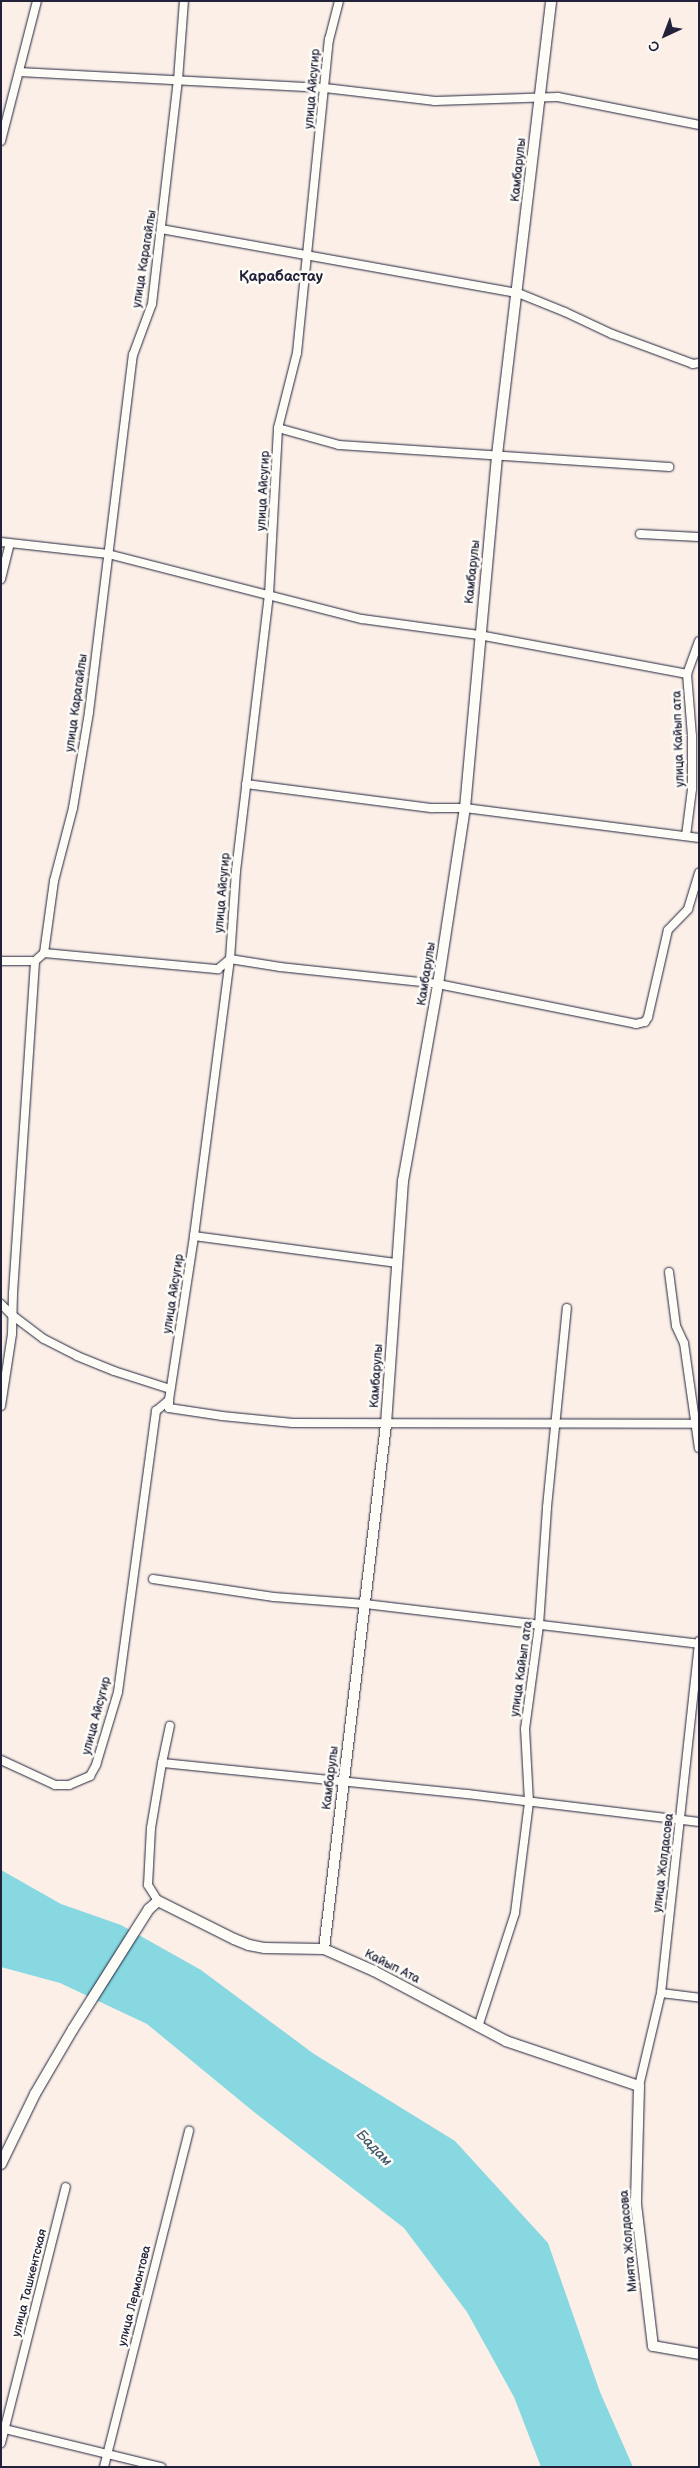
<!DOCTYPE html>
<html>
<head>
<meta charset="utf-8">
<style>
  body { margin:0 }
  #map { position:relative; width:700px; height:2468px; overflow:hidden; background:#fbefe8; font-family:"Balsamiq Sans",sans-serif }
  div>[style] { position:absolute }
  .water>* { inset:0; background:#87d8e1 }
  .roads { filter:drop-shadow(0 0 1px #22223b) drop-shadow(0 0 1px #22223b) }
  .street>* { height:8px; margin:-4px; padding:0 4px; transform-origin:4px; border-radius:4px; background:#fdfcf7 }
  .secondary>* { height:10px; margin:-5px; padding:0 5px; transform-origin:5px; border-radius:5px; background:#fdfcf7 }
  span { translate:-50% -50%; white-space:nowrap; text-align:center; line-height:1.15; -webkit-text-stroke:5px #fdfcf7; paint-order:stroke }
  .street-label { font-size:12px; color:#22223b }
  .water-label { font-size:14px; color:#40596d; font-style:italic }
  .quarter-label { font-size:15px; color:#22223b; font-weight:700 }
  .frame { position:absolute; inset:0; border:2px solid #22223b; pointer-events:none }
  .north { position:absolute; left:640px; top:10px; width:50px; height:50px; -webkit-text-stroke:4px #fdfcf7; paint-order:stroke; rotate:223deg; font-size:14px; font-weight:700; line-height:20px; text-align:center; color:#22223b }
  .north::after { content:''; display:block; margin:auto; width:18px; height:22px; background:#22223b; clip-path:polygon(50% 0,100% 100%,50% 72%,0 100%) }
</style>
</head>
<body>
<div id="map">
  <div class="water">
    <div style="clip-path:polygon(1px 1870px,61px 1904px,121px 1925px,201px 1970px,314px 2054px,455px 2141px,548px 2243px,600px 2392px,633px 2467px,541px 2467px,514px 2397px,467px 2312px,404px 2228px,254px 2112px,147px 2024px,60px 1983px,1px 1967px)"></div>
  </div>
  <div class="roads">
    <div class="street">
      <div style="left:19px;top:72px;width:306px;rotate:3deg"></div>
      <div style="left:325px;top:88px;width:111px;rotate:6.7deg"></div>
      <div style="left:435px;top:101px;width:123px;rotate:-1.9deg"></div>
      <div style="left:558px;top:97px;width:144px;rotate:11.2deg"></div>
      <div style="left:1px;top:141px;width:145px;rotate:-75.6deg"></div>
      <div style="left:161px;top:229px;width:363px;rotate:10.2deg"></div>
      <div style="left:518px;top:293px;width:51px;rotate:22deg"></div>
      <div style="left:565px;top:312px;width:52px;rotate:25.1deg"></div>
      <div style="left:612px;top:334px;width:86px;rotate:20.3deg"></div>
      <div style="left:693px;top:364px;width:6px;rotate:-9deg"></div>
      <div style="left:278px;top:428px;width:63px;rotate:15.6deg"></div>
      <div style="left:339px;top:445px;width:331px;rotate:3.8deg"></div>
      <div style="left:640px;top:534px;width:59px;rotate:2.9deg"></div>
      <div style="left:1px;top:542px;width:108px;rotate:6.4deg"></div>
      <div style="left:108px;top:554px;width:262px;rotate:14.4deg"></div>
      <div style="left:362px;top:619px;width:118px;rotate:7.8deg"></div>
      <div style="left:479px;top:635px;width:212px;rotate:10.6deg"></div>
      <div style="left:1px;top:579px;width:36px;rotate:-76deg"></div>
      <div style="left:246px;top:784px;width:188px;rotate:7.4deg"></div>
      <div style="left:432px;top:808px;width:33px"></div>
      <div style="left:465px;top:808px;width:236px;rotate:7.3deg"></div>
      <div style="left:686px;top:836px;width:47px;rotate:-82.7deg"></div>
      <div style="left:692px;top:789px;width:53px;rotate:-90deg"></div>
      <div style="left:692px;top:736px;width:62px;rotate:-94.6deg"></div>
      <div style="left:687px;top:674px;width:35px;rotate:-70deg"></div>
      <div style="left:44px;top:953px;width:175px;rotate:5.3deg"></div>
      <div style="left:218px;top:969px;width:16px;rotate:-40deg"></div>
      <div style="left:230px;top:959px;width:51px;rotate:9.1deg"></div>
      <div style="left:280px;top:967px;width:159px;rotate:6.1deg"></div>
      <div style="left:438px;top:984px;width:202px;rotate:11.4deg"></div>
      <div style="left:636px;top:1024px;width:9px;rotate:-13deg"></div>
      <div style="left:645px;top:1022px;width:6px;rotate:-59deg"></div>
      <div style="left:648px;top:1017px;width:89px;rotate:-77.1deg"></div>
      <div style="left:668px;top:930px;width:29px;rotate:-46deg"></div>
      <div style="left:688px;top:909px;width:38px;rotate:-73deg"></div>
      <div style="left:1px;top:961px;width:34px"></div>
      <div style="left:194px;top:1236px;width:205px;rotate:7.6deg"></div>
      <div style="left:669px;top:1272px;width:54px;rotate:82.6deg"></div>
      <div style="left:676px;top:1326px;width:19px;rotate:65deg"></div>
      <div style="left:684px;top:1343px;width:106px;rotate:81.9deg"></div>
      <div style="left:1px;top:1304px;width:16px;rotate:45deg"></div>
      <div style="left:12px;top:1315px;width:40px;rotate:37deg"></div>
      <div style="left:44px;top:1339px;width:37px;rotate:27deg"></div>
      <div style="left:77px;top:1356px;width:40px;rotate:22deg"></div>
      <div style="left:114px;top:1371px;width:59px;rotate:17.8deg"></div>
      <div style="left:169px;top:1400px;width:8px;rotate:90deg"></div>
      <div style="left:169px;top:1408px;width:54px;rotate:8.6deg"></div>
      <div style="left:222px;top:1416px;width:71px;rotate:5.6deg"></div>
      <div style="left:293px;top:1423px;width:403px;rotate:0.1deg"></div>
      <div style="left:1px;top:1406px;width:73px;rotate:-81.3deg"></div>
      <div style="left:12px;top:1334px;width:41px;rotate:-88.6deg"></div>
      <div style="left:13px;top:1293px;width:333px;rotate:-86.2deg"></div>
      <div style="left:35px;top:961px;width:12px;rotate:-42deg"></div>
      <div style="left:44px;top:953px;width:73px;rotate:-82.1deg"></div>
      <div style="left:54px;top:881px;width:75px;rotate:-75.4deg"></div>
      <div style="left:73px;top:808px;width:97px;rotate:-80.5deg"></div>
      <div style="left:89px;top:712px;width:360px;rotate:-83deg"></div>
      <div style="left:133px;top:355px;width:54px;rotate:-69.6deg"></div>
      <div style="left:152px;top:304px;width:226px;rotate:-83.4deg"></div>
      <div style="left:178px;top:80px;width:79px;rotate:-85.7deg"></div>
      <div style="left:153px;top:1579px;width:122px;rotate:8.5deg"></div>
      <div style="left:274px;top:1597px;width:91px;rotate:4.4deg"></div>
      <div style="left:365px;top:1604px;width:336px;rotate:6.8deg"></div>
      <div style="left:1px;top:1760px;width:60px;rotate:24.8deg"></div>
      <div style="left:55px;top:1785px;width:14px"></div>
      <div style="left:69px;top:1785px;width:23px;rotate:-23deg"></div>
      <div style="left:90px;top:1776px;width:13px;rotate:-61deg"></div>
      <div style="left:96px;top:1765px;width:76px;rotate:-73.2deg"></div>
      <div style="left:118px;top:1692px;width:284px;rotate:-82.3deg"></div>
      <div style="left:156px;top:1411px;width:17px;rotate:-40deg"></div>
      <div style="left:169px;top:1400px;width:166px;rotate:-81.3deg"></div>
      <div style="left:194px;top:1236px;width:279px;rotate:-82.6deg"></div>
      <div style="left:230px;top:959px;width:88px;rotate:-86.1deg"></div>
      <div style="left:236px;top:871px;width:278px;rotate:-83.2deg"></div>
      <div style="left:269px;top:595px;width:167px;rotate:-86.9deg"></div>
      <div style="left:278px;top:428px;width:77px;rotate:-75.8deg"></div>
      <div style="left:297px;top:353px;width:315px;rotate:-84.2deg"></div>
      <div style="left:329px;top:40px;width:40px;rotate:-75.6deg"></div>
      <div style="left:162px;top:1763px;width:307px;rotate:5.8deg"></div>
      <div style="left:467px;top:1794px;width:234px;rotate:6.9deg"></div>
      <div style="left:158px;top:1901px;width:19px;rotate:-122deg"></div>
      <div style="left:148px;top:1885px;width:57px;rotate:-87deg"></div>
      <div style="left:151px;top:1828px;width:66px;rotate:-80.4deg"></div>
      <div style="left:162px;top:1763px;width:38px;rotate:-78deg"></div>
      <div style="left:661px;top:1993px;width:38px;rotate:7deg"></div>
      <div style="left:478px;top:2027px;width:120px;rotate:-72deg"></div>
      <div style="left:515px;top:1913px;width:112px;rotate:-82.8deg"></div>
      <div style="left:529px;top:1802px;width:73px;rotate:-93.1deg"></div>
      <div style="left:525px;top:1729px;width:105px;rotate:-82.3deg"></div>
      <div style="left:539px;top:1625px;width:118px;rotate:-86.1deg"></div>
      <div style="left:547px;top:1507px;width:200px;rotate:-84.3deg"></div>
      <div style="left:639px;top:2086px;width:96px;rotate:-76.7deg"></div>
      <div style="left:661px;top:1993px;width:354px;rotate:-83.8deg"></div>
      <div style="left:1px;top:2428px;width:165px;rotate:13.7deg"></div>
      <div style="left:1px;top:2443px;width:264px;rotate:-75.8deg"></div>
      <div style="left:104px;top:2467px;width:347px;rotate:-75.8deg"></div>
    </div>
    <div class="secondary">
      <div style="left:324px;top:1949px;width:529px;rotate:-83.26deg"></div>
      <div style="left:386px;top:1424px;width:244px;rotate:-86deg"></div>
      <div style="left:403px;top:1181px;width:200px;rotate:-79.9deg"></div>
      <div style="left:438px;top:984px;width:178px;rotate:-81.3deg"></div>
      <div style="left:465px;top:808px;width:354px;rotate:-84.8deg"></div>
      <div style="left:497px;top:455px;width:457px;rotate:-83.2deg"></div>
      <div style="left:1px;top:2164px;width:78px;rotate:-64.1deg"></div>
      <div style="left:35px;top:2094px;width:75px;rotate:-59.7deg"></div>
      <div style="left:73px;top:2029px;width:142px;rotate:-57.7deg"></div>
      <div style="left:149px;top:1909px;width:12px;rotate:-42deg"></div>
      <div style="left:158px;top:1901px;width:85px;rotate:26.6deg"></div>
      <div style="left:234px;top:1939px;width:16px;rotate:22deg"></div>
      <div style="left:249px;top:1945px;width:16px;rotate:11deg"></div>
      <div style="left:265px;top:1948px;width:59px;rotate:1deg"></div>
      <div style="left:324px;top:1949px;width:55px;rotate:23.7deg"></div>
      <div style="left:374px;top:1971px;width:149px;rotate:27.9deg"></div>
      <div style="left:506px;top:2041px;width:140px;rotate:18.7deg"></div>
      <div style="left:639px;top:2086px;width:118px;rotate:91.5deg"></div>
      <div style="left:636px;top:2204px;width:143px;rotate:83.2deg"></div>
      <div style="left:653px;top:2346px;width:47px;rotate:9.9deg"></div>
    </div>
  </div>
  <div class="street-label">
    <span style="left:313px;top:89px;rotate:-85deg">улица Айсугир</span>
    <span style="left:519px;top:170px;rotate:-84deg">Камбарулы</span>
    <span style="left:145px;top:259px;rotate:-81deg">улица Карагайлы</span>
    <span style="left:264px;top:491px;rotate:-87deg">улица Айсугир</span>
    <span style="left:473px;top:572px;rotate:-84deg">Камбарулы</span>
    <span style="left:77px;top:703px;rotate:-82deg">улица Карагайлы</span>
    <span style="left:679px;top:739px;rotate:-92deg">улица Кайып ата</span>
    <span style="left:223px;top:893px;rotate:-85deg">улица Айсугир</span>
    <span style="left:427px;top:974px;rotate:-81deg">Камбарулы</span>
    <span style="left:174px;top:1294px;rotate:-81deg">улица Айсугир</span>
    <span style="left:377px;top:1376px;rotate:-86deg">Камбарулы</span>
    <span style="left:522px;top:1669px;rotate:-82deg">улица Кайып ата</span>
    <span style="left:97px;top:1716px;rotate:-75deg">улица Айсугир</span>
    <span style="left:331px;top:1778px;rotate:-83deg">Камбарулы</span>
    <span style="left:664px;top:1863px;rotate:-83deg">улица Жолдасова</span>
    <span style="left:392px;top:1967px;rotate:27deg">Кайып Ата</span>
    <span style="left:629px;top:2241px;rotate:-95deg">Мията Жолдасова</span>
    <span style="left:30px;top:2283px;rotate:-76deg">улица Ташкентская</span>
    <span style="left:135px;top:2296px;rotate:-76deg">улица Лермонтова</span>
  </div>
  <div class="water-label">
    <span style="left:374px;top:2148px;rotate:46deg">Бадам</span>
  </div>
  <div class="quarter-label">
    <span style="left:281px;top:277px">Қарабастау</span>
  </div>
  <div class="frame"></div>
  <div class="north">С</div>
</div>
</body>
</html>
